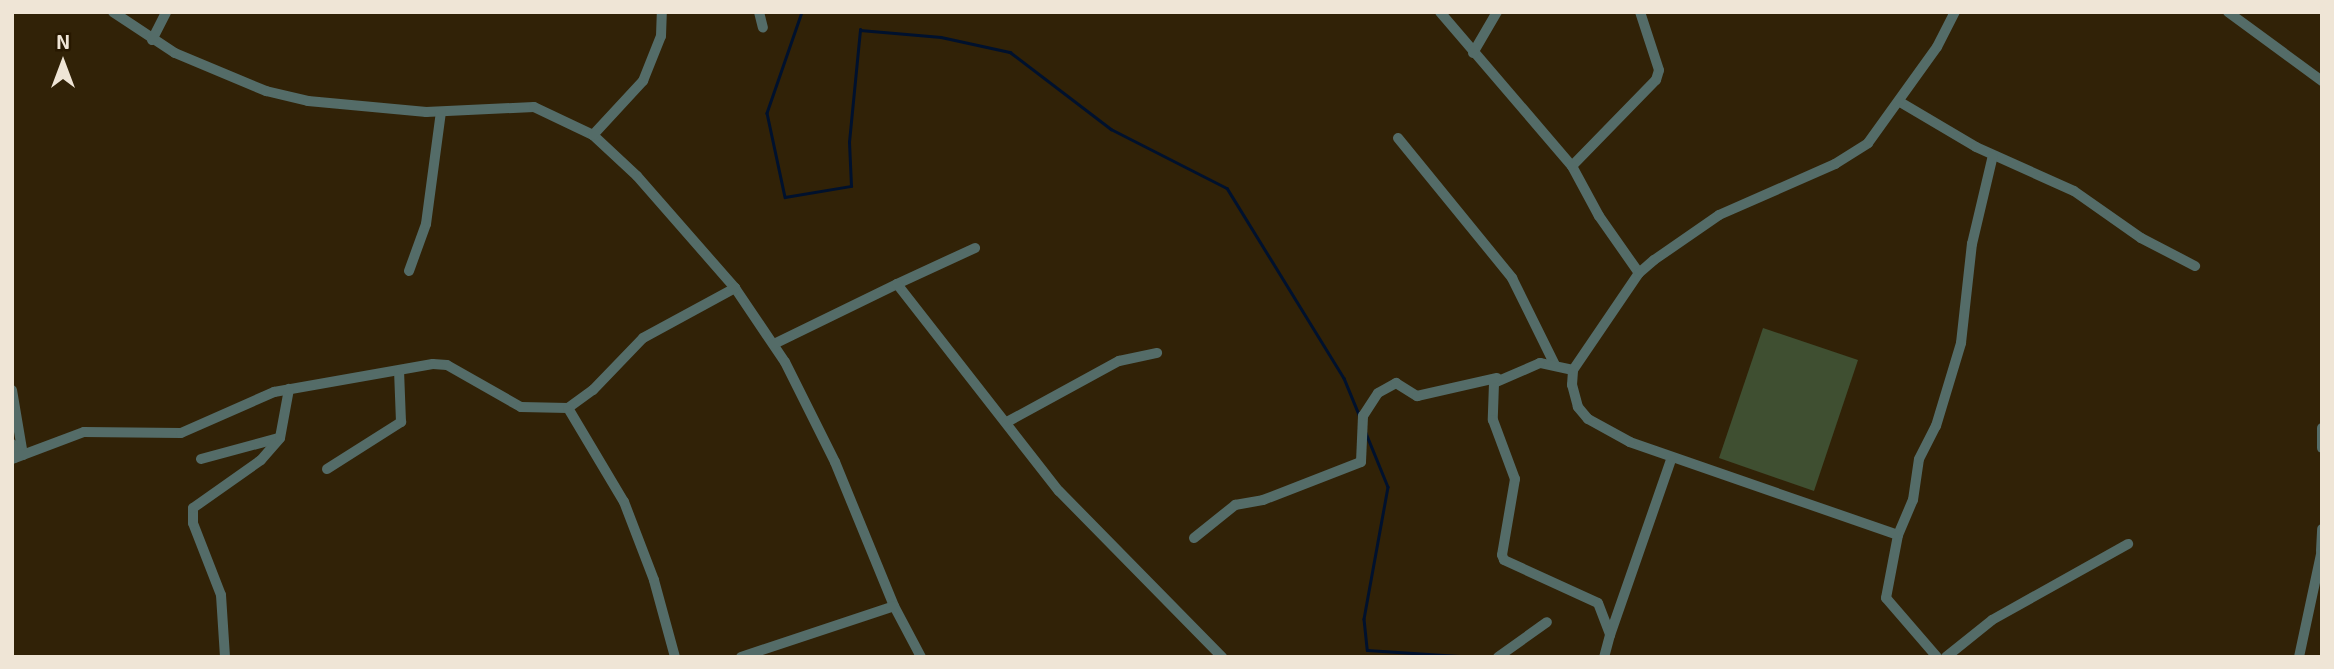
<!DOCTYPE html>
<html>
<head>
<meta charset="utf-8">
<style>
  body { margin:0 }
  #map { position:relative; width:2334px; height:669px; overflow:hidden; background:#312207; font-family:"Exo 2",sans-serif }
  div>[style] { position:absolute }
  .green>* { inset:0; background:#3f4f31 }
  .stream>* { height:2.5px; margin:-1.25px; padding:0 1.25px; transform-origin:1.25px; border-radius:1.25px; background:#00112d }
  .minor>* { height:10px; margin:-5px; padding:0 5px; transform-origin:5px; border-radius:5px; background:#546c68 }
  span { translate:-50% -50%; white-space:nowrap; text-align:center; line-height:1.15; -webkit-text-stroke:5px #271800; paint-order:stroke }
  .frame { position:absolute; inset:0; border:14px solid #efe5d6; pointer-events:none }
  .north { position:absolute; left:28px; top:28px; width:70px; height:70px; -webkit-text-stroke:5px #271800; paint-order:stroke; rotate:0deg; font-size:19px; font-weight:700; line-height:28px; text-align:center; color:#efe5d6 }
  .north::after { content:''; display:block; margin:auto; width:24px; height:32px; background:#efe5d6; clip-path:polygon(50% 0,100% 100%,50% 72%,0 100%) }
</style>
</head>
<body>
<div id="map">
  <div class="green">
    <div style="clip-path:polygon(1763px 328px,1858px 360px,1814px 491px,1719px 458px)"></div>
  </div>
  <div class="stream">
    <div style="left:802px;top:12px;width:107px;rotate:109.1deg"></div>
    <div style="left:767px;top:113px;width:86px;rotate:77.9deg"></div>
    <div style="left:785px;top:197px;width:67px;rotate:-9.5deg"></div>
    <div style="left:851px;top:186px;width:44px;rotate:-92.6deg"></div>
    <div style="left:849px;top:142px;width:113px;rotate:-84.4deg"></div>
    <div style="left:860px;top:30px;width:81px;rotate:4.9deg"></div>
    <div style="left:941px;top:37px;width:71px;rotate:12.3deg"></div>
    <div style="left:1010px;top:52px;width:127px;rotate:37.3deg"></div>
    <div style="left:1111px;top:129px;width:130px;rotate:27deg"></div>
    <div style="left:1227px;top:188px;width:223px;rotate:58.4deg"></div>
    <div style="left:1344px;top:378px;width:42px;rotate:67.7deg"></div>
    <div style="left:1366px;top:433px;width:58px;rotate:67.8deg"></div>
    <div style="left:1388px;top:487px;width:134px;rotate:100.3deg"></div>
    <div style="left:1364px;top:619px;width:31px;rotate:84deg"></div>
    <div style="left:1367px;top:650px;width:107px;rotate:3.7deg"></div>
  </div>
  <div class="minor">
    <div style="left:113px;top:12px;width:74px;rotate:33.5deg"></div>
    <div style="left:175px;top:53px;width:99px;rotate:22.7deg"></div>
    <div style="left:266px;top:91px;width:43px;rotate:13.4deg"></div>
    <div style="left:308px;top:101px;width:119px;rotate:5.3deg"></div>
    <div style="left:426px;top:112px;width:108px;rotate:-2.7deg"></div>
    <div style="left:534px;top:107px;width:65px;rotate:25.4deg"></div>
    <div style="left:593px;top:135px;width:60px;rotate:43deg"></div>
    <div style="left:637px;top:176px;width:149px;rotate:48.8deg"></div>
    <div style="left:735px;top:288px;width:89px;rotate:56deg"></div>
    <div style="left:785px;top:362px;width:112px;rotate:63.4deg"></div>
    <div style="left:835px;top:462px;width:156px;rotate:67.7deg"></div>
    <div style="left:894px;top:606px;width:58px;rotate:62.1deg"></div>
    <div style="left:759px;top:12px;width:16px;rotate:76deg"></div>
    <div style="left:1440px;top:12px;width:203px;rotate:49.4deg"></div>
    <div style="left:2228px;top:12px;width:117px;rotate:36.3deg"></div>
    <div style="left:152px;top:40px;width:31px;rotate:-63deg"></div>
    <div style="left:1473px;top:53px;width:48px;rotate:-59.7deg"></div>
    <div style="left:1900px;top:102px;width:88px;rotate:30.6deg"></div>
    <div style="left:1976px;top:147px;width:107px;rotate:24.2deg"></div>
    <div style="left:2074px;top:191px;width:82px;rotate:35deg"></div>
    <div style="left:2141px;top:238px;width:61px;rotate:27.4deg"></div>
    <div style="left:593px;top:135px;width:74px;rotate:-47.2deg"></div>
    <div style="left:643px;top:81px;width:48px;rotate:-68.2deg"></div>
    <div style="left:661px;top:36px;width:24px;rotate:-88deg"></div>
    <div style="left:1398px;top:138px;width:181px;rotate:50.8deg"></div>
    <div style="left:1512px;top:278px;width:97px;rotate:63.7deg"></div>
    <div style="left:409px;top:271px;width:50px;rotate:-70.1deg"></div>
    <div style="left:426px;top:224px;width:113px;rotate:-82.4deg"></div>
    <div style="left:1639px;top:273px;width:70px;rotate:-125.1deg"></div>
    <div style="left:1599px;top:216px;width:57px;rotate:-118.4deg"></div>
    <div style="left:1572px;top:166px;width:120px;rotate:-45.7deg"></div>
    <div style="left:1656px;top:80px;width:10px;rotate:-73deg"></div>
    <div style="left:1659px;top:70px;width:61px;rotate:-108.1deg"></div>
    <div style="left:897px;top:284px;width:86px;rotate:-24.8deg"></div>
    <div style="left:774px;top:344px;width:137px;rotate:-26deg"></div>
    <div style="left:897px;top:284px;width:263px;rotate:52deg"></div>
    <div style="left:1059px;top:491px;width:233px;rotate:45.5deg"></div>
    <div style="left:1573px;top:370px;width:34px;rotate:-168deg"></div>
    <div style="left:1540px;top:363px;width:50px;rotate:156.5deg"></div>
    <div style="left:1494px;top:383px;width:37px;rotate:92deg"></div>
    <div style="left:1493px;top:420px;width:63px;rotate:69.6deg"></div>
    <div style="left:1515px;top:479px;width:77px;rotate:99.7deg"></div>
    <div style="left:1502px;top:555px;width:5px;rotate:68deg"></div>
    <div style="left:1504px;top:560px;width:103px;rotate:24.6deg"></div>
    <div style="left:1598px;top:603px;width:34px;rotate:69deg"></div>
    <div style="left:1610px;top:635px;width:23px;rotate:105deg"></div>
    <div style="left:12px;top:390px;width:66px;rotate:80.4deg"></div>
    <div style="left:1007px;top:422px;width:128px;rotate:-28.6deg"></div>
    <div style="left:1119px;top:361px;width:39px;rotate:-12deg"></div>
    <div style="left:2322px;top:428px;width:20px;rotate:90deg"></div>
    <div style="left:12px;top:444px;width:14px;rotate:78deg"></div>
    <div style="left:12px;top:459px;width:77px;rotate:-20.6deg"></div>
    <div style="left:84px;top:432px;width:97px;rotate:0.6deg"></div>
    <div style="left:181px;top:433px;width:102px;rotate:-23.8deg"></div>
    <div style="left:274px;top:392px;width:161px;rotate:-10deg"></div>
    <div style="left:433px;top:364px;width:14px;rotate:4deg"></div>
    <div style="left:447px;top:365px;width:85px;rotate:29.6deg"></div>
    <div style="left:521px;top:407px;width:47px;rotate:1.2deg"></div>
    <div style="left:201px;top:459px;width:81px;rotate:-15.1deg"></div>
    <div style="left:327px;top:469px;width:88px;rotate:-32.4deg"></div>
    <div style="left:401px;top:422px;width:51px;rotate:-92.2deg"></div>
    <div style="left:1898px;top:535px;width:38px;rotate:-67deg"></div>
    <div style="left:1913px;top:500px;width:41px;rotate:-81.7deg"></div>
    <div style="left:1919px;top:459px;width:37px;rotate:-63deg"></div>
    <div style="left:1936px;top:426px;width:87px;rotate:-73.2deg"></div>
    <div style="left:1961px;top:343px;width:100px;rotate:-83.7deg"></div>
    <div style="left:1972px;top:244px;width:91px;rotate:-76.7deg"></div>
    <div style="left:1194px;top:538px;width:53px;rotate:-38.8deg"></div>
    <div style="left:1235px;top:505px;width:28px;rotate:-10deg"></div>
    <div style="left:1263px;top:500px;width:105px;rotate:-21.2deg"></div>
    <div style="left:1361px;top:462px;width:46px;rotate:-87.5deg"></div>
    <div style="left:1363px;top:416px;width:27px;rotate:-57deg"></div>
    <div style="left:1378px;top:393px;width:21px;rotate:-29deg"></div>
    <div style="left:1396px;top:383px;width:25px;rotate:32deg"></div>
    <div style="left:1417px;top:396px;width:82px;rotate:-12.7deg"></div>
    <div style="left:2321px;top:551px;width:22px;rotate:-87deg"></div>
    <div style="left:1610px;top:635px;width:188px;rotate:-70.8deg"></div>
    <div style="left:225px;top:657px;width:62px;rotate:-93.7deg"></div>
    <div style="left:221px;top:595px;width:77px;rotate:-111.3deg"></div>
    <div style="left:193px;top:523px;width:15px;rotate:-90deg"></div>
    <div style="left:193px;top:508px;width:83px;rotate:-35.2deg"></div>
    <div style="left:261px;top:460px;width:29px;rotate:-49deg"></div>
    <div style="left:280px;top:438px;width:50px;rotate:-79.6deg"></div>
    <div style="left:675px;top:657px;width:80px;rotate:-105.3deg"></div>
    <div style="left:654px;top:580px;width:84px;rotate:-111deg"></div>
    <div style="left:624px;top:502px;width:109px;rotate:-120.8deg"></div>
    <div style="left:568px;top:408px;width:31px;rotate:-36deg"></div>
    <div style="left:593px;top:390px;width:72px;rotate:-46.1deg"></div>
    <div style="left:643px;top:338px;width:105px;rotate:-28.5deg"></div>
    <div style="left:741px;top:657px;width:161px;rotate:-18.4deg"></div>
    <div style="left:1498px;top:657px;width:60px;rotate:-35.5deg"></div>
    <div style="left:1937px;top:657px;width:78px;rotate:-130.8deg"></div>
    <div style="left:1886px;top:598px;width:64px;rotate:-79.2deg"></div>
    <div style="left:1898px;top:535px;width:284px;rotate:-160.9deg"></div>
    <div style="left:1630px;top:442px;width:48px;rotate:-151.3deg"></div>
    <div style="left:1588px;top:419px;width:16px;rotate:-130deg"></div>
    <div style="left:1578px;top:407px;width:23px;rotate:-105deg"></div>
    <div style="left:1572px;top:385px;width:15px;rotate:-86deg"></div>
    <div style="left:1573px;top:370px;width:117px;rotate:-55.8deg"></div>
    <div style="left:1639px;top:273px;width:20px;rotate:-41deg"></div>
    <div style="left:1654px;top:260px;width:79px;rotate:-34.7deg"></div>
    <div style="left:1719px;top:215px;width:127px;rotate:-23.7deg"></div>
    <div style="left:1835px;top:164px;width:39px;rotate:-32deg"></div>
    <div style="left:1868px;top:143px;width:118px;rotate:-54.3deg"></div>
    <div style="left:1937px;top:47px;width:39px;rotate:-63deg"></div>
    <div style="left:1946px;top:657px;width:59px;rotate:-38.8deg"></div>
    <div style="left:1992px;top:620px;width:156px;rotate:-29.2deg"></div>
    <div style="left:2299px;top:657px;width:109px;rotate:-77.9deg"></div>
  </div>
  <div class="frame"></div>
  <div class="north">N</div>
</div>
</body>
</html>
